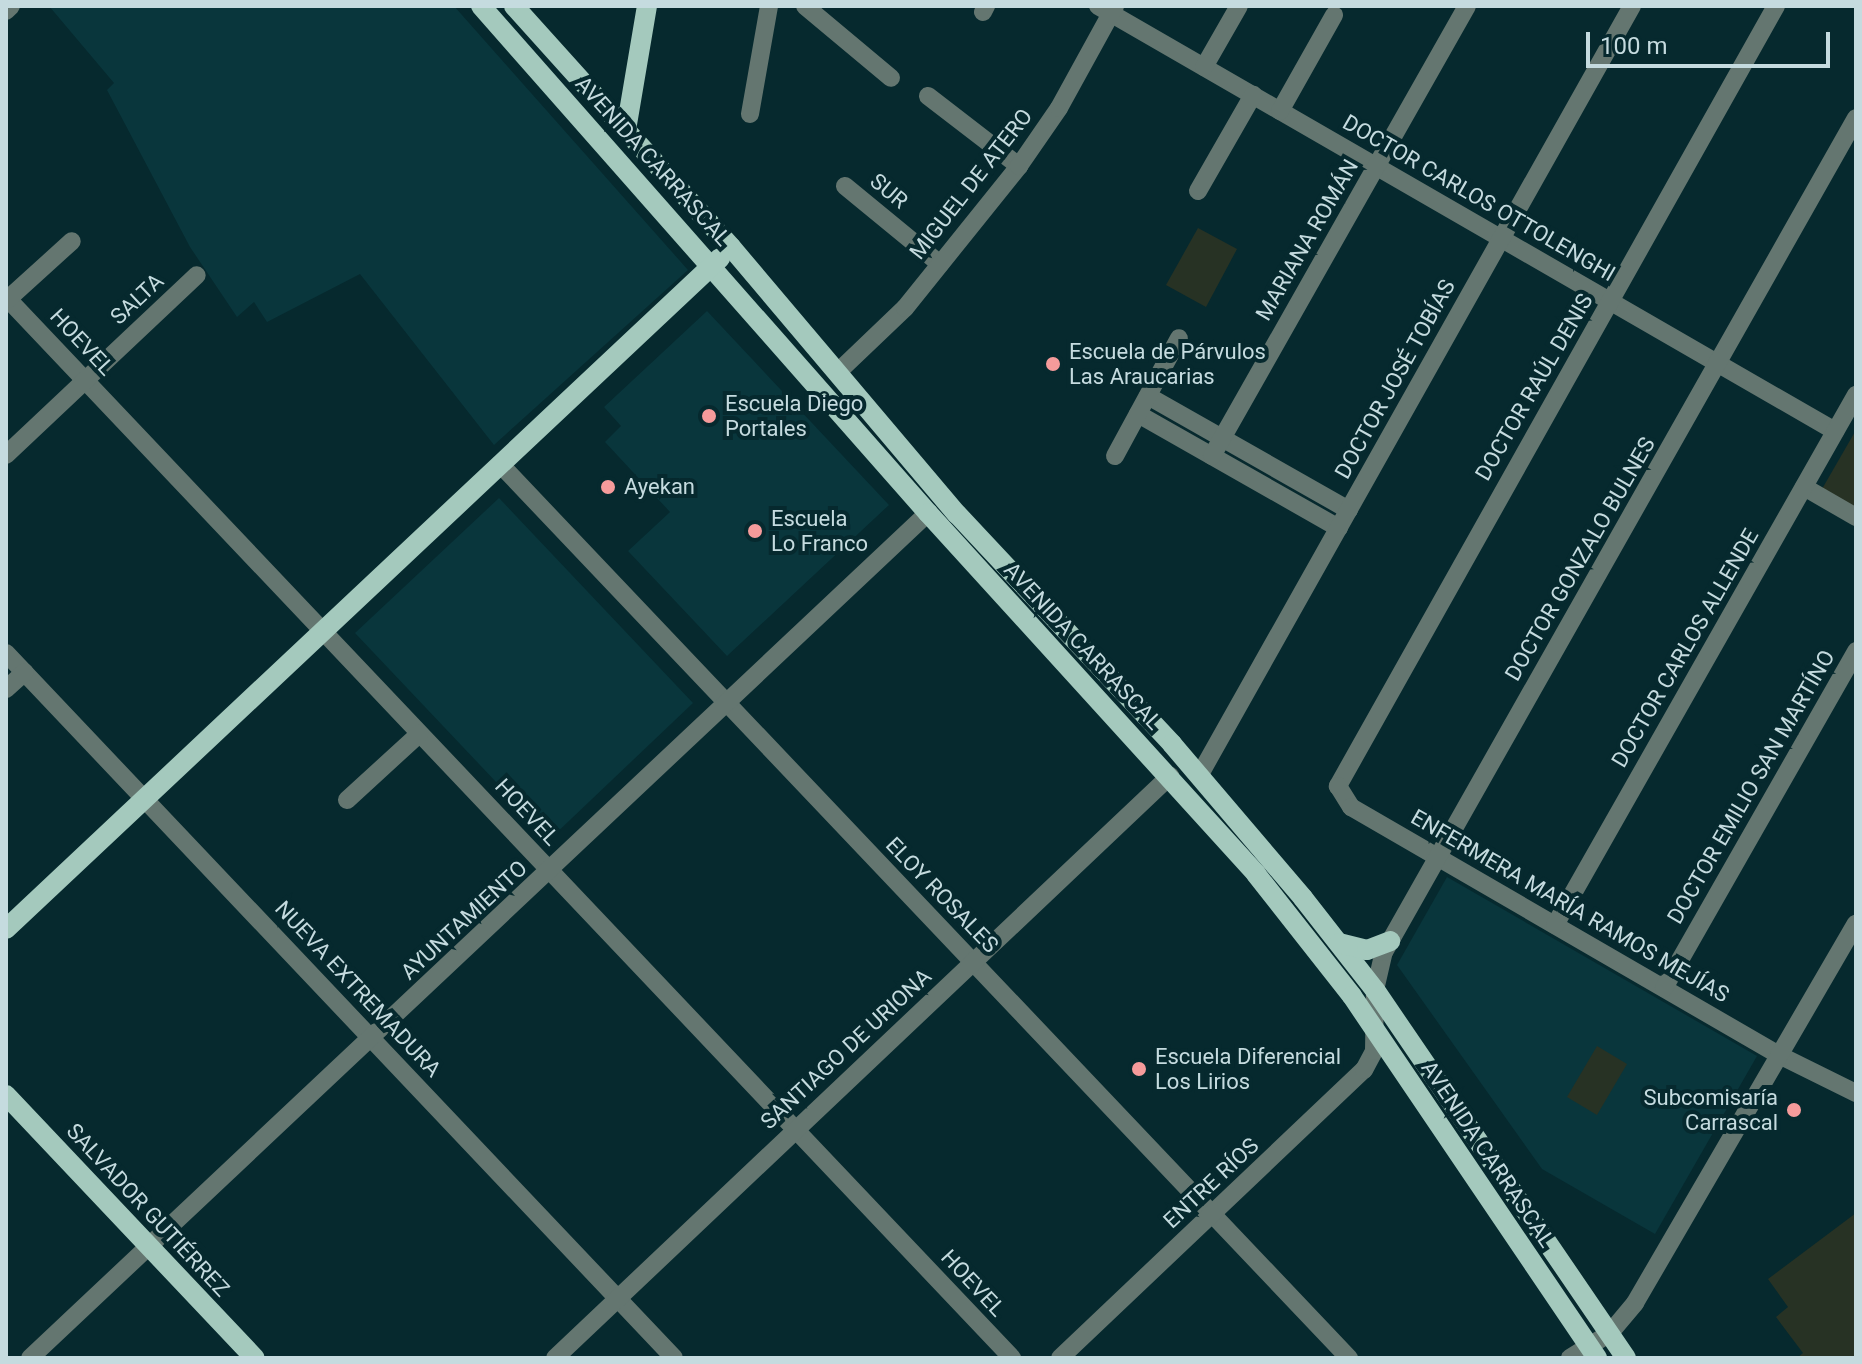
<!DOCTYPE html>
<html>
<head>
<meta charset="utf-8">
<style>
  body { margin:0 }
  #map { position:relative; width:1862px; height:1364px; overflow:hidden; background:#06292e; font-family:Roboto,sans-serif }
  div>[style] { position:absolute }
  .built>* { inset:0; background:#09363c }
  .green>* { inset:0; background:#273224 }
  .minor>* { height:18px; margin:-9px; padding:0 9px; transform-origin:9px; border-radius:9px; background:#647670 }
  .major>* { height:20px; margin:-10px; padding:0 10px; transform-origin:10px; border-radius:10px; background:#a4c9bd }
  .dots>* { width:22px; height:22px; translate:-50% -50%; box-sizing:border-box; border:4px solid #06292e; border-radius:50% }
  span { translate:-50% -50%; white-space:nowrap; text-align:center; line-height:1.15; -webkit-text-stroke:8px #06292e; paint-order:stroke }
  .street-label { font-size:22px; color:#c5dbdf }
  .poi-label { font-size:22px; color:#c5dbdf }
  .left { translate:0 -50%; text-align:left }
  .right { translate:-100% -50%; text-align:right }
  .frame { position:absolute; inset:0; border:8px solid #c5dbdf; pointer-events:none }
  .scale { position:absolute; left:1586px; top:32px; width:244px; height:36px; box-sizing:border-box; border:4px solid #c5dbdf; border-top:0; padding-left:10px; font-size:24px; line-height:28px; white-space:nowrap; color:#c5dbdf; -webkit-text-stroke:6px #06292e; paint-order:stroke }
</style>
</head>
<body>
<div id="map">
  <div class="built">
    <div style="clip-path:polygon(49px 6px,454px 6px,688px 270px,494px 445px,360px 274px,267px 322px,254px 302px,237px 317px,190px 247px,107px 90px,114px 83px)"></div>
    <div style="clip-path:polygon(707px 311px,889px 505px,727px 656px,628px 551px,670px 512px,605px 442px,621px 426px,604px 407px)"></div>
    <div style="clip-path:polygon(499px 498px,693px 703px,550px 839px,355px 633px)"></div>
    <div style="clip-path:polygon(1447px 877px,1757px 1056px,1655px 1234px,1542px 1169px,1397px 965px)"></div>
  </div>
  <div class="green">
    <div style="clip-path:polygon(1198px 228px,1237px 249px,1206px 307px,1166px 285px)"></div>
    <div style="clip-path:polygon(1856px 430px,1856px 509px,1822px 489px)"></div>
    <div style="clip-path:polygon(1597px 1046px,1627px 1064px,1597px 1115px,1567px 1097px)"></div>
    <div style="clip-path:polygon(1856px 1213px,1856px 1358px,1797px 1358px,1803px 1353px,1776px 1317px,1788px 1307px,1768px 1279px)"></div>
  </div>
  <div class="minor">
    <div style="left:805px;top:6px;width:112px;rotate:39.9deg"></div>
    <div style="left:1098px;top:6px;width:851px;rotate:29.97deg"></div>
    <div style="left:1776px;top:6px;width:895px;rotate:119.32deg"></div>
    <div style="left:1338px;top:786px;width:25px;rotate:58deg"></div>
    <div style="left:1351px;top:807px;width:497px;rotate:30.1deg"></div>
    <div style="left:1781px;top:1056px;width:84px;rotate:26.3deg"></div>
    <div style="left:6px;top:11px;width:7px;rotate:-45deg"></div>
    <div style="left:983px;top:12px;width:7px;rotate:-63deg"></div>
    <div style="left:1204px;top:67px;width:70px;rotate:-60.2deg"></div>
    <div style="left:928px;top:96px;width:115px;rotate:37.6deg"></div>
    <div style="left:1280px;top:111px;width:110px;rotate:-60.6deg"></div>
    <div style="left:750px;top:114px;width:110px;rotate:-80deg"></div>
    <div style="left:845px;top:186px;width:123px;rotate:39.4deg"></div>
    <div style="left:1198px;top:191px;width:111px;rotate:-60.2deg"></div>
    <div style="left:6px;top:297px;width:1462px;rotate:46.52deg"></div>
    <div style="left:8px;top:299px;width:86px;rotate:-42.2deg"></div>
    <div style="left:839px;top:371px;width:91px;rotate:-43.7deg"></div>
    <div style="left:905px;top:308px;width:182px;rotate:-51.2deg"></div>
    <div style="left:1019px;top:166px;width:70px;rotate:-55.4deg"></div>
    <div style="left:1059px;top:108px;width:116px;rotate:-61.2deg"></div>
    <div style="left:1148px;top:396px;width:231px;rotate:29.6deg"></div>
    <div style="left:1138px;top:414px;width:231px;rotate:29.6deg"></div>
    <div style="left:6px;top:455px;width:262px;rotate:-43.3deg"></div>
    <div style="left:1115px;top:456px;width:134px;rotate:-61.5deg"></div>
    <div style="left:1212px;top:456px;width:517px;rotate:-60.46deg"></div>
    <div style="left:500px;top:464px;width:1233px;rotate:46.48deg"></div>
    <div style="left:1804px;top:487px;width:60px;rotate:30deg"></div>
    <div style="left:6px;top:653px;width:971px;rotate:46.54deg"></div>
    <div style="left:6px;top:689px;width:25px;rotate:-42deg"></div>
    <div style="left:1199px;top:776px;width:883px;rotate:-60.65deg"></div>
    <div style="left:347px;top:800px;width:98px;rotate:-42.5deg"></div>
    <div style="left:1555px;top:925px;width:610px;rotate:-60.41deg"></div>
    <div style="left:1664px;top:988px;width:388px;rotate:-60.3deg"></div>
    <div style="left:30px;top:1358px;width:1233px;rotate:-43.26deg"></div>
    <div style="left:555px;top:1358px;width:847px;rotate:-43.42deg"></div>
    <div style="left:1060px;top:1358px;width:419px;rotate:-43.5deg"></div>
    <div style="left:1364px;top:1070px;width:21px;rotate:-62deg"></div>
    <div style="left:1374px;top:1051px;width:61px;rotate:-89.1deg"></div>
    <div style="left:1375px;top:990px;width:39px;rotate:-77deg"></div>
    <div style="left:1384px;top:952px;width:958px;rotate:-60.49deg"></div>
    <div style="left:1570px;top:1358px;width:47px;rotate:-32deg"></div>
    <div style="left:1610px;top:1333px;width:39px;rotate:-50deg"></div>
    <div style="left:1635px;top:1303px;width:439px;rotate:-59.8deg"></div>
  </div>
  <div class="major">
    <div style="left:481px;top:6px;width:676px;rotate:48.6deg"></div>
    <div style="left:928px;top:513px;width:488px;rotate:47.7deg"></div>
    <div style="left:1256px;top:874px;width:155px;rotate:51.8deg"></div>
    <div style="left:1352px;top:996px;width:437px;rotate:55.9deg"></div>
    <div style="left:514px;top:6px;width:324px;rotate:48deg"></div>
    <div style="left:731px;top:247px;width:350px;rotate:49.8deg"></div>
    <div style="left:957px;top:514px;width:315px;rotate:46.9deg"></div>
    <div style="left:1172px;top:744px;width:202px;rotate:49.6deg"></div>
    <div style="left:1303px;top:898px;width:117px;rotate:52deg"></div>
    <div style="left:1375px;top:990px;width:445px;rotate:55.7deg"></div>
    <div style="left:626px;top:130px;width:126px;rotate:-80.4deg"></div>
    <div style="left:6px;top:929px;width:980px;rotate:-43.22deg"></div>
    <div style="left:1339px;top:943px;width:29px;rotate:14deg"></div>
    <div style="left:1367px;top:950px;width:25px;rotate:-21deg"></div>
    <div style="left:6px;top:1095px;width:362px;rotate:46.6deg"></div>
  </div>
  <div class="dots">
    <div style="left:1053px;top:364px;background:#f59b9b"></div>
    <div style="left:709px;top:416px;background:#f59b9b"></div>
    <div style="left:608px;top:487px;background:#f59b9b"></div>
    <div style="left:755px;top:531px;background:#f59b9b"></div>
    <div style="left:1139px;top:1069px;background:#f59b9b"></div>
    <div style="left:1794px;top:1110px;background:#f59b9b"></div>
  </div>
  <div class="street-label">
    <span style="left:653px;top:161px;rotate:48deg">AVENIDA CARRASCAL</span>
    <span style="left:971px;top:184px;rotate:-52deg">MIGUEL DE ATERO</span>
    <span style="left:889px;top:191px;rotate:40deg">SUR</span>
    <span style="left:1479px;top:198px;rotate:30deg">DOCTOR CARLOS OTTOLENGHI</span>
    <span style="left:1307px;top:240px;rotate:-60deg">MARIANA ROMÁN</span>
    <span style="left:137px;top:299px;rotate:-43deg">SALTA</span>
    <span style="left:82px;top:342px;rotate:47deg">HOEVEL</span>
    <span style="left:1395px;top:379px;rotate:-61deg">DOCTOR JOSÉ TOBÍAS</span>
    <span style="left:1534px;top:387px;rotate:-60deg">DOCTOR RAÚL DENIS</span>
    <span style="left:1580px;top:559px;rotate:-60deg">DOCTOR GONZALO BULNES</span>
    <span style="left:1083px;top:646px;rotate:47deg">AVENIDA CARRASCAL</span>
    <span style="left:1685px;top:648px;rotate:-60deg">DOCTOR CARLOS ALLENDE</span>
    <span style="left:1751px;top:787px;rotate:-60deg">DOCTOR EMILIO SAN MARTÍNO</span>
    <span style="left:527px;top:812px;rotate:47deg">HOEVEL</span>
    <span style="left:942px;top:895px;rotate:46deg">ELOY ROSALES</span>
    <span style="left:1570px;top:906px;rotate:30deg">ENFERMERA MARÍA RAMOS MEJÍAS</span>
    <span style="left:464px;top:920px;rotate:-43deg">AYUNTAMIENTO</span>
    <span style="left:358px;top:989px;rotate:47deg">NUEVA EXTREMADURA</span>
    <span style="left:846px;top:1049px;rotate:-43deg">SANTIAGO DE URIONA</span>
    <span style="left:1488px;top:1154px;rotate:56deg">AVENIDA CARRASCAL</span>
    <span style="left:1211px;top:1183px;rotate:-43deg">ENTRE RÍOS</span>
    <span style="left:148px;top:1210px;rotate:47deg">SALVADOR GUTIÉRREZ</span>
    <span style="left:973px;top:1283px;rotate:47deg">HOEVEL</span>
  </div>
  <div class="poi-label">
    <span class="left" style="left:1069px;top:364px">Escuela de Párvulos<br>Las Araucarias</span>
    <span class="left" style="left:725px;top:416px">Escuela Diego<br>Portales</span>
    <span class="left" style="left:624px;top:487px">Ayekan</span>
    <span class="left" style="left:771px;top:531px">Escuela<br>Lo Franco</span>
    <span class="left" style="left:1155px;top:1069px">Escuela Diferencial<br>Los Lirios</span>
    <span class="right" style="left:1778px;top:1110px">Subcomisaría<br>Carrascal</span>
  </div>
  <div class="frame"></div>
  <div class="scale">100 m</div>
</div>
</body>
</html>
